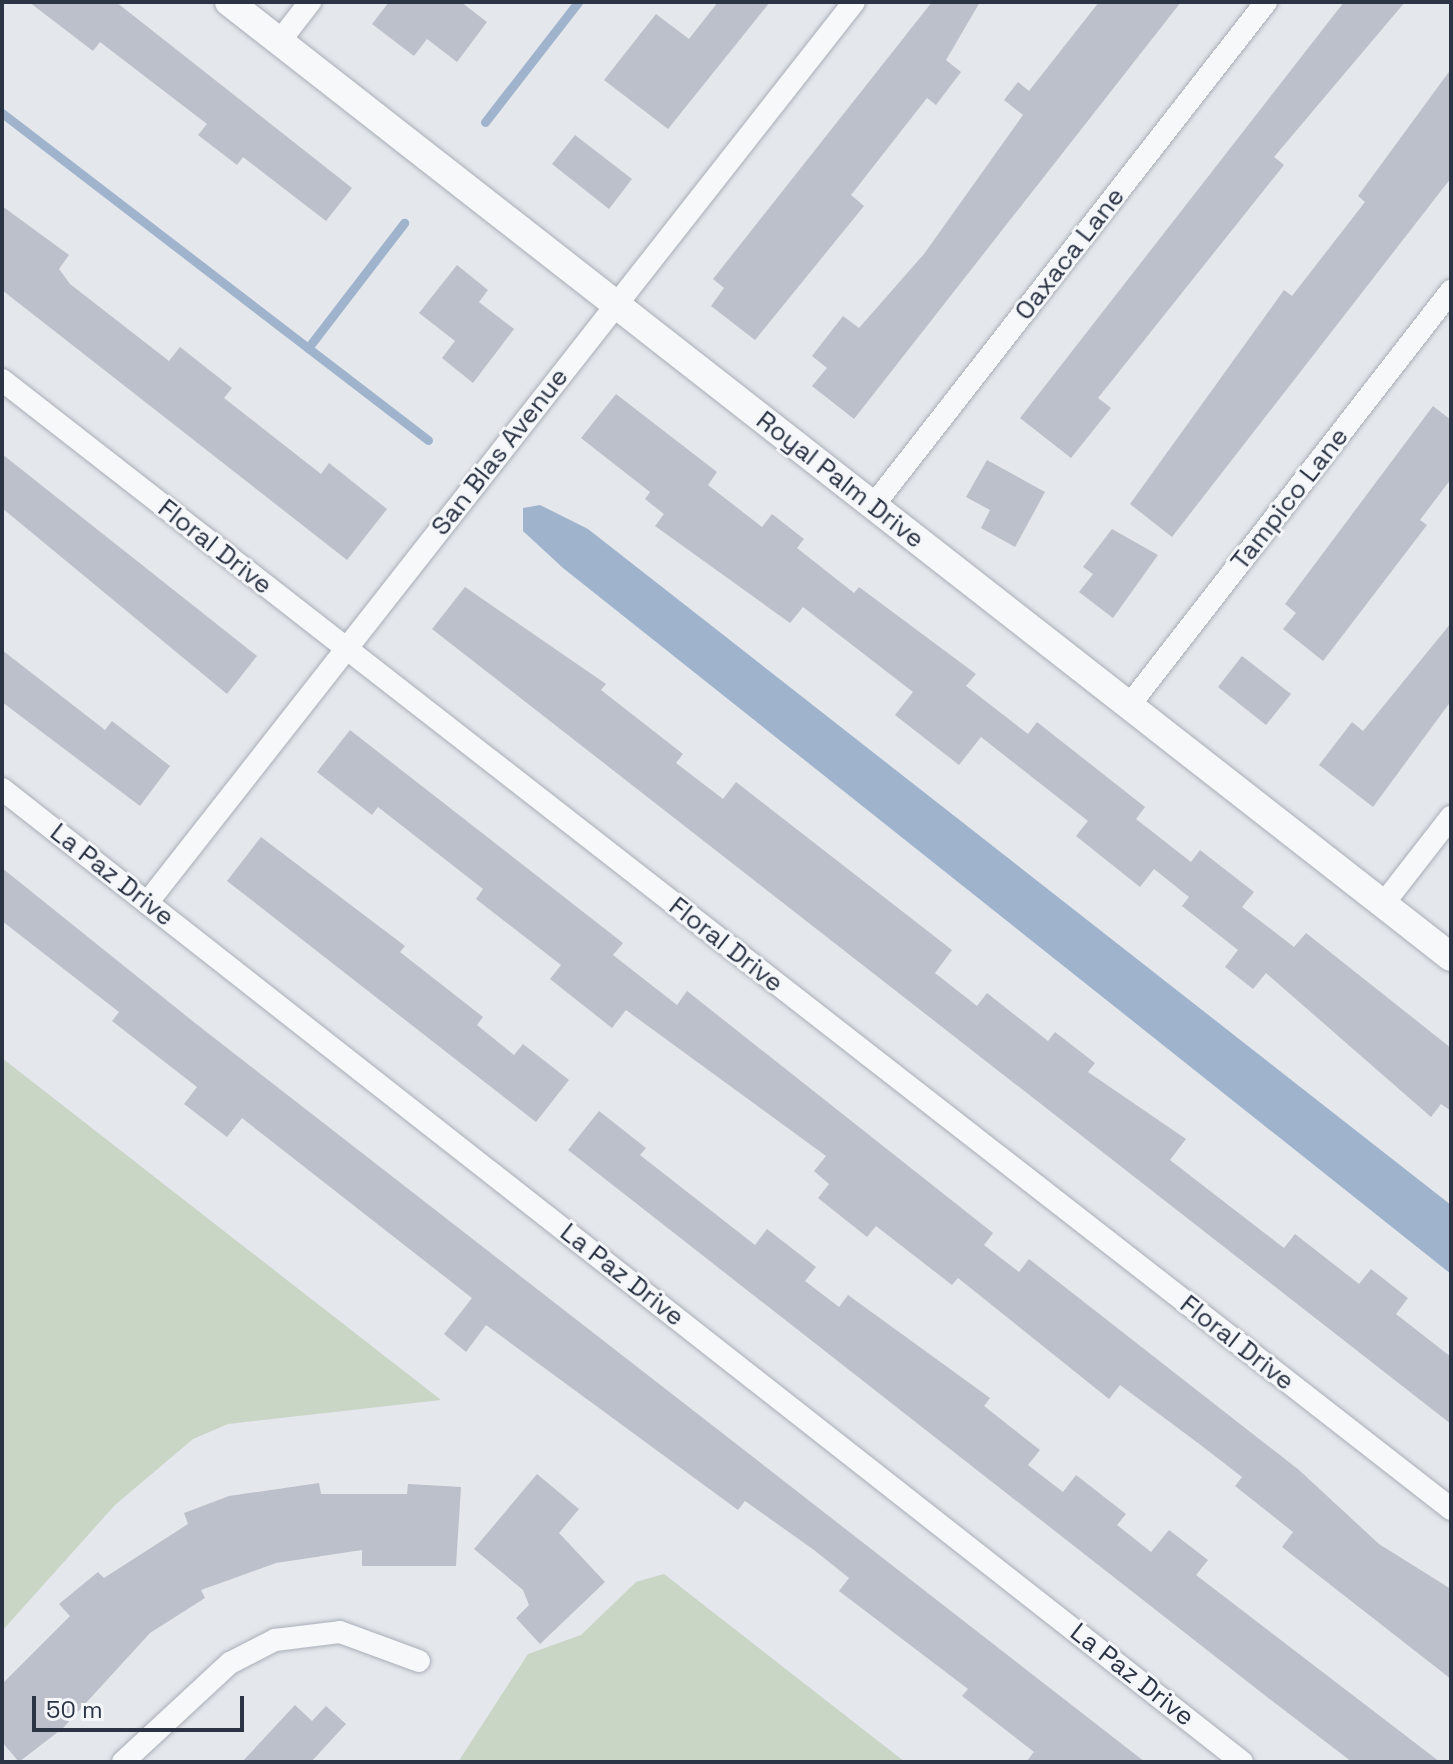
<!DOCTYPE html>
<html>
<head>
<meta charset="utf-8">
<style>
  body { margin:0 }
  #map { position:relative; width:1453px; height:1764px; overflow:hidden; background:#e4e7ec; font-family:"Space Grotesk",sans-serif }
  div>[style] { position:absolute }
  .green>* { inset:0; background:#c9d6c5 }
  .water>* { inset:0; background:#9fb4cc }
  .stream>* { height:9px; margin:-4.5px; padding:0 4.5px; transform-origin:4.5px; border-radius:4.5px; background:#9fb4cc }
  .building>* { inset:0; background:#bbc0ca }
  .roads { filter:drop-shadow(0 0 2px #a9aeb7) drop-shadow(0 0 2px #a9aeb7) }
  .minor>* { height:22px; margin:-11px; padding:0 11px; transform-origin:11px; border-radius:11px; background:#f7f8fa }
  .tertiary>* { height:28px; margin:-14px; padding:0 14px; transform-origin:14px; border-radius:14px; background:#f7f8fa }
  span { translate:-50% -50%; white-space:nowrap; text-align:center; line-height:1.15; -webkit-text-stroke:6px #f4f6f9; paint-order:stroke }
  .street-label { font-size:26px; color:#2b3445 }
  .frame { position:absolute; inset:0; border:4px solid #2b3445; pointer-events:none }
  .scale { position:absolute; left:32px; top:1696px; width:212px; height:36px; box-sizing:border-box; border:4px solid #2b3445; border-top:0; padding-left:10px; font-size:24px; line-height:28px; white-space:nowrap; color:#2b3445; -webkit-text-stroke:6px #f4f6f9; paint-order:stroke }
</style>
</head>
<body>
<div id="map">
  <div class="green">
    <div style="clip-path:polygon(2px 1058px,441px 1400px,228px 1424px,193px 1439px,115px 1505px,2px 1631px)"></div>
    <div style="clip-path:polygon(664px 1574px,905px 1762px,458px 1762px,528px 1654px,581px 1635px,636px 1582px)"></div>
  </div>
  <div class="water">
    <div style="clip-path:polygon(540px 505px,588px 529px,1451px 1205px,1451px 1274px,563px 568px,523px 531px,523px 508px)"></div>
  </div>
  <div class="stream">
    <div style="left:2px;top:113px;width:537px;rotate:37.51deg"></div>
    <div style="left:485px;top:122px;width:152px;rotate:-52.2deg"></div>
    <div style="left:308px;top:348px;width:158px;rotate:-52.5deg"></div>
  </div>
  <div class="building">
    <div style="clip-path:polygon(29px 2px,116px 2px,352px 188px,326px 221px,243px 157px,237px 165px,198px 135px,207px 124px,100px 42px,93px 51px)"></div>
    <div style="clip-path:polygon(389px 2px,461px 2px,487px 22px,457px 62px,427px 39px,414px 56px,372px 24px)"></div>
    <div style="clip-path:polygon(718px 2px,770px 2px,668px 129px,604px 80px,656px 14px,689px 39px)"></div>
    <div style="clip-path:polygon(932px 2px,980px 2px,946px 60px,961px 72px,936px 105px,927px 98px,851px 195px,864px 206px,755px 340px,711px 306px,724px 288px,713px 279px)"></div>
    <div style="clip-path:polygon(1099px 2px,1181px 2px,854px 419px,812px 386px,827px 368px,812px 356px,843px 316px,859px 328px,924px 254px,1023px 115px,1004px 100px,1018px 82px,1029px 91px)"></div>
    <div style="clip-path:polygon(1344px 2px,1405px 2px,1274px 157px,1284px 165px,1098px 398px,1111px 408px,1071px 458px,1020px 418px)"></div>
    <div style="clip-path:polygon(1451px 69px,1451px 178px,1172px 537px,1130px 504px,1284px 290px,1292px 296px,1365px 202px,1358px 196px)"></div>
    <div style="clip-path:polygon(575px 135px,632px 179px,609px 209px,552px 164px)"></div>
    <div style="clip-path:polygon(2px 206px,69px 255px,59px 269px,70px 284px,169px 361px,180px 347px,232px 388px,224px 398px,321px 474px,329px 463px,387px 509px,347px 560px,2px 290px)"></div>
    <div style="clip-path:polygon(457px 265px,488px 290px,479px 302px,514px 329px,473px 383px,442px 358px,455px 341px,419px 313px)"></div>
    <div style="clip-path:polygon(616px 394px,717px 472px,708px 485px,762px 527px,772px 514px,804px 539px,797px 548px,854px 593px,859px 587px,976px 674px,966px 686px,1028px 734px,1037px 722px,1145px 807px,1136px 819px,1191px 862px,1200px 850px,1254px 892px,1242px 907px,1294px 947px,1306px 933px,1451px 1048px,1451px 1111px,1441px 1104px,1431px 1117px,1266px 973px,1253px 989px,1225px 967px,1238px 950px,1182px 906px,1189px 897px,1154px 869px,1140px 887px,1076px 836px,1088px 821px,981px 737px,959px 765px,895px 715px,913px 692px,803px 607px,790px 623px,655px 526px,664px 514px,645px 499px,650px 492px,581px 438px)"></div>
    <div style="clip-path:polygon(1433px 406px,1451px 420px,1451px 479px,1420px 520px,1427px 525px,1323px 661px,1283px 629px,1296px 613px,1285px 604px)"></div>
    <div style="clip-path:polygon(2px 454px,257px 656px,227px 694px,2px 508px)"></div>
    <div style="clip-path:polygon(987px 460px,1045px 492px,1015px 547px,981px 528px,990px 510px,966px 497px)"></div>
    <div style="clip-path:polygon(1112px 529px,1158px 555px,1113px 618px,1079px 592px,1093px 574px,1083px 567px)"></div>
    <div style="clip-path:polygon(465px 587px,606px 684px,601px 690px,683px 754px,676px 763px,723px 799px,736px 782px,952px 950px,935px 973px,977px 1006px,987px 993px,1048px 1041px,1055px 1032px,1095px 1063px,1088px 1072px,1186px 1139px,1170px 1160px,1267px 1235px,1284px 1248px,1295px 1234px,1359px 1284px,1371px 1269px,1408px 1298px,1396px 1314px,1451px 1357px,1451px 1424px,432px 629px)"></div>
    <div style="clip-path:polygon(1451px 623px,1451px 701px,1373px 807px,1319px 765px,1352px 722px,1363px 731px)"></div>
    <div style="clip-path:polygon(2px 650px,105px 730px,112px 721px,170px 766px,140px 806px,2px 702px)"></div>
    <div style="clip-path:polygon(1242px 656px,1291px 694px,1266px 725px,1218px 687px)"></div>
    <div style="clip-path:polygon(350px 730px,623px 943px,613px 955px,677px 1005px,687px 991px,993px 1233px,984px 1245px,1019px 1272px,1029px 1259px,1299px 1470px,1379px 1544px,1451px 1589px,1451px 1679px,1282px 1547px,1293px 1532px,1235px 1486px,1242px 1477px,1198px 1443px,1120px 1385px,1109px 1399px,958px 1278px,952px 1285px,876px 1226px,867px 1237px,818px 1198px,829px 1184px,814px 1171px,826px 1156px,626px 1010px,612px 1028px,550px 979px,561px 965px,476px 899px,483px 889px,378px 807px,372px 815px,317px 772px)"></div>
    <div style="clip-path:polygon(261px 837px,405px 946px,400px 952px,483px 1017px,477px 1025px,514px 1055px,523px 1044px,569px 1080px,536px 1122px,227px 881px)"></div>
    <div style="clip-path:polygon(2px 868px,195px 1023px,1145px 1762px,1026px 1762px,1034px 1752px,962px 1696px,968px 1689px,839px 1591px,849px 1578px,814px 1550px,745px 1501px,738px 1510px,486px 1325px,466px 1352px,444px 1334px,472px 1298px,242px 1118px,227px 1137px,184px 1104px,197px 1087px,112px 1021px,119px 1012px,2px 921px)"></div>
    <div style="clip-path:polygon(599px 1111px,646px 1148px,640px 1155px,755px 1245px,767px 1229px,816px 1267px,805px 1281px,839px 1307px,848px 1295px,990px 1398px,984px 1406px,1040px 1450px,1028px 1465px,1063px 1492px,1076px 1475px,1126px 1514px,1117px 1525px,1151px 1552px,1169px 1530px,1208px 1560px,1196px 1575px,1440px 1762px,1352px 1762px,1267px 1697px,568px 1150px)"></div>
    <div style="clip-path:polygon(537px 1474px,579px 1509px,559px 1533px,605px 1582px,540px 1644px,516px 1618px,529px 1605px,523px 1590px,474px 1549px)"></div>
    <div style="clip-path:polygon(319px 1483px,321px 1494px,407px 1494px,408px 1484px,461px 1487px,456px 1566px,362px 1566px,362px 1550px,276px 1563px,201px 1590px,205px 1598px,150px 1633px,63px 1728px,19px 1762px,2px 1742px,2px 1684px,70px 1616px,59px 1604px,98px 1572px,104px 1578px,188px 1524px,184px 1513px,229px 1496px)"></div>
    <div style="clip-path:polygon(295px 1705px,312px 1721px,326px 1706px,346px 1724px,311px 1762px,242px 1762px)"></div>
  </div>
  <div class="roads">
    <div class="minor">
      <div style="left:279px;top:42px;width:51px;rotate:-52.2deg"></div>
      <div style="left:2px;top:380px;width:1837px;rotate:37.92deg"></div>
      <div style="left:873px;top:506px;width:639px;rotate:-52.05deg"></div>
      <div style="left:1128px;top:707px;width:527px;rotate:-52.17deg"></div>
      <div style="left:2px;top:789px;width:1576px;rotate:38.12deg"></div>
      <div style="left:147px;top:903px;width:1145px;rotate:-51.88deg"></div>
      <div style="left:1384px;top:903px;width:109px;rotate:-52.1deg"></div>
      <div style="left:123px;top:1762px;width:146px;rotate:-42.8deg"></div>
      <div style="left:230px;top:1663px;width:51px;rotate:-27.1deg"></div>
      <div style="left:275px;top:1640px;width:65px;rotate:-7deg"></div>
      <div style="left:340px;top:1632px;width:84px;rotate:20.2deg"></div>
    </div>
    <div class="tertiary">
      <div style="left:229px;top:2px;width:1551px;rotate:38.01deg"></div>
    </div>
  </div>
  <div class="street-label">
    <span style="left:1070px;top:254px;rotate:-52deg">Oaxaca Lane</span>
    <span style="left:500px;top:452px;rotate:-52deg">San Blas Avenue</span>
    <span style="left:840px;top:480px;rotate:38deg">Royal Palm Drive</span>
    <span style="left:1290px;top:499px;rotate:-52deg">Tampico Lane</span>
    <span style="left:215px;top:547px;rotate:38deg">Floral Drive</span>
    <span style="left:112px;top:875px;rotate:38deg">La Paz Drive</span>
    <span style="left:726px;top:945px;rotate:38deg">Floral Drive</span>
    <span style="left:622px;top:1275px;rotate:38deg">La Paz Drive</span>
    <span style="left:1237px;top:1343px;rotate:38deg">Floral Drive</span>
    <span style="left:1132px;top:1675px;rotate:38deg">La Paz Drive</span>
  </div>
  <div class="frame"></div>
  <div class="scale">50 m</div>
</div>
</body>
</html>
